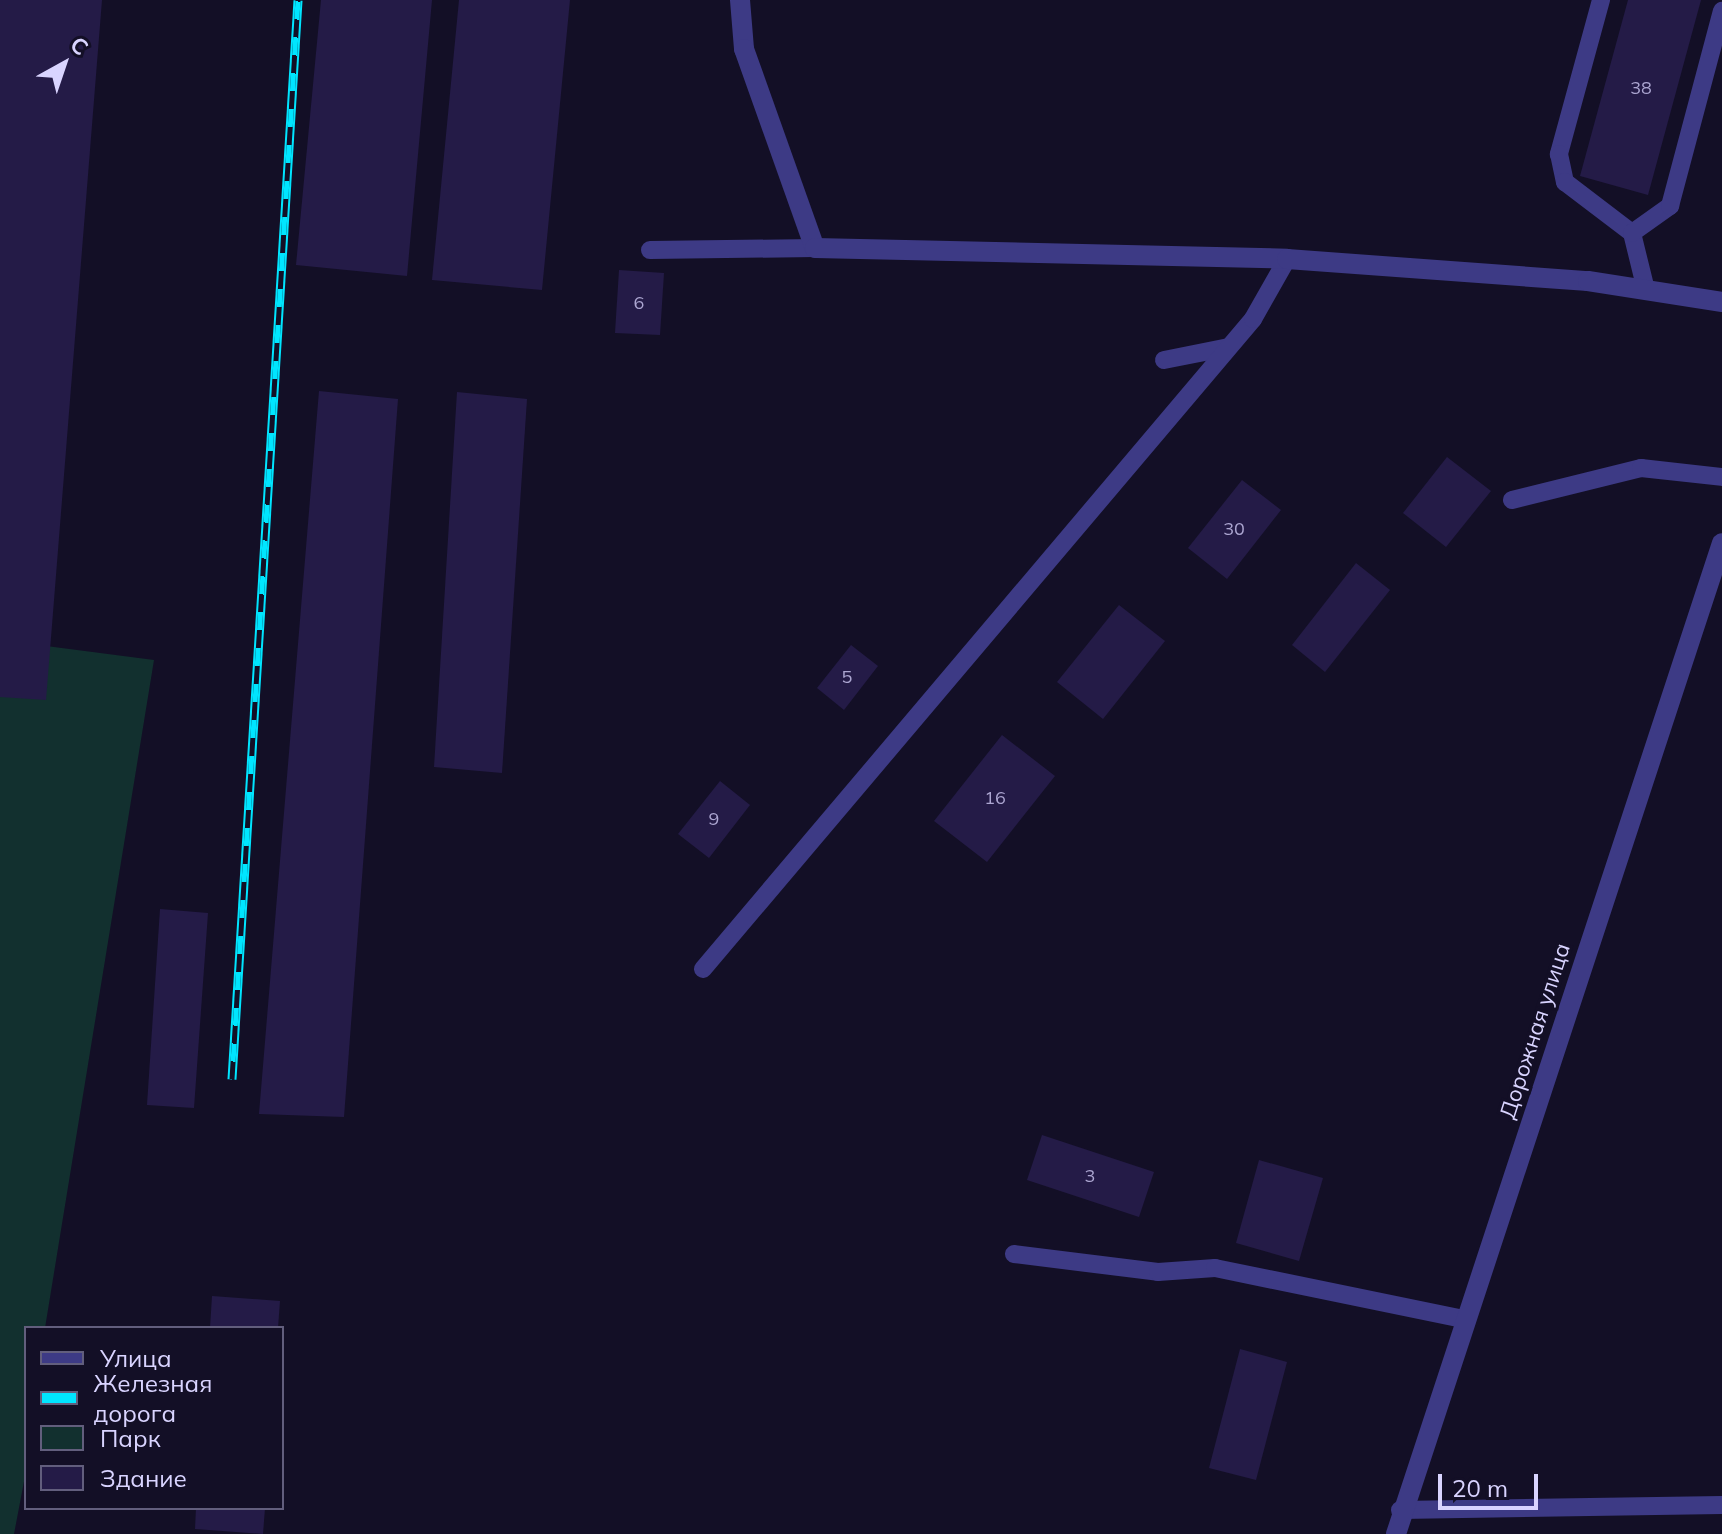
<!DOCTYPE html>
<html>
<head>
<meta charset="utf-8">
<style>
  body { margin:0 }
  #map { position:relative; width:1722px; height:1534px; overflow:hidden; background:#130f26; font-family:Mulish,sans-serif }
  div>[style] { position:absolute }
  .green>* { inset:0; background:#12302f }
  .building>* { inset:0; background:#241b47 }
  .lane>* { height:18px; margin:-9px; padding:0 9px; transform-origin:9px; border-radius:9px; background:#3d3a85 }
  .street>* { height:20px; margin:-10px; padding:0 10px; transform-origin:10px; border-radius:10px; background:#3d3a85 }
  .rail>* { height:9px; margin-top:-4.5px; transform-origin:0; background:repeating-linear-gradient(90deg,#130f26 0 18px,#00e5ff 0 36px); box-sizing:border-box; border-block:2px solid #00e5ff }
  span { translate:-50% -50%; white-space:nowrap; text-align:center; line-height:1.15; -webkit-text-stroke:6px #130f26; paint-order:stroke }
  .number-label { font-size:18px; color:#aca6d1 }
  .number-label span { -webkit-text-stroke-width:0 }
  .street-label { font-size:22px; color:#d9d4ff }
  .legend { position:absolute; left:24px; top:1326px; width:260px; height:184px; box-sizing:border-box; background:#130f26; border:2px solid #625e7d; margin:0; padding:10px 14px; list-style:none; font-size:24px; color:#d9d4ff }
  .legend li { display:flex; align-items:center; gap:16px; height:40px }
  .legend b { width:40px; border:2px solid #625e7d }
  .north { position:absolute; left:24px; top:24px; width:80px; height:80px; -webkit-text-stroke:6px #130f26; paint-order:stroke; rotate:40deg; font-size:22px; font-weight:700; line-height:32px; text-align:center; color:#d9d4ff }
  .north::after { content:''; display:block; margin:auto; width:28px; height:36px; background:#d9d4ff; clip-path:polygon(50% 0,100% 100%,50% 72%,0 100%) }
  .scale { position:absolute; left:1438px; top:1474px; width:100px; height:36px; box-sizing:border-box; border:4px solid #d9d4ff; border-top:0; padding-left:10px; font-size:24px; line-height:28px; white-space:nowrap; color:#d9d4ff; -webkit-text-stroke:6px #130f26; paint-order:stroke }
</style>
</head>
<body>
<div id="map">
  <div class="green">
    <div style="clip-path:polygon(0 640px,154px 660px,45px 1328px,26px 1328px,26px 1471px,14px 1534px,0 1534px)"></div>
  </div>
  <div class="building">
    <div style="clip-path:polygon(0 0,102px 0,46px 700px,0 697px)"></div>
    <div style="clip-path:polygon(321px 0,432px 0,407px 276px,296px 265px)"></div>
    <div style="clip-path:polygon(459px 0,570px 0,542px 290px,432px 280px)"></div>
    <div style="clip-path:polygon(1628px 0,1701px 0,1648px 195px,1580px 176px)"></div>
    <div style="clip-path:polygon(619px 270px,664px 273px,660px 335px,615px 333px)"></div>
    <div style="clip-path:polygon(319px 391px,398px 399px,344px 1117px,259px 1114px)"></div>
    <div style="clip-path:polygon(457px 392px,527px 399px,502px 773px,434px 767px)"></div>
    <div style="clip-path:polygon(1447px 457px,1491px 491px,1446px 547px,1403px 513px)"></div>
    <div style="clip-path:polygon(1242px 480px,1281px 510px,1227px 579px,1188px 548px)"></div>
    <div style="clip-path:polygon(1356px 563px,1390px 590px,1325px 672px,1292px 645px)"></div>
    <div style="clip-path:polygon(1119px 605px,1165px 641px,1103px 719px,1057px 682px)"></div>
    <div style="clip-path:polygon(851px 645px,878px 666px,844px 710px,817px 688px)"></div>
    <div style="clip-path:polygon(1002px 735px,1055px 776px,987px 862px,934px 821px)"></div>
    <div style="clip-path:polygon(720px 781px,750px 805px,709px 858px,678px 834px)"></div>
    <div style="clip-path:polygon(160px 909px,208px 913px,194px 1108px,147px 1105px)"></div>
    <div style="clip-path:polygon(1042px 1135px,1154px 1172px,1139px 1217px,1027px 1180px)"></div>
    <div style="clip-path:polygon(1259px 1160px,1323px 1178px,1299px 1261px,1236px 1243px)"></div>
    <div style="clip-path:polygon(212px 1296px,280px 1301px,278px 1328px,210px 1328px)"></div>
    <div style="clip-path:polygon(1240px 1349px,1287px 1362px,1256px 1480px,1209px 1468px)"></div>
    <div style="clip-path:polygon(196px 1508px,265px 1508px,263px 1534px,195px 1529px)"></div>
  </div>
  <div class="lane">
    <div style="left:1601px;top:0;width:160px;rotate:105.3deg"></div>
    <div style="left:1559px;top:154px;width:29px;rotate:78deg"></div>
    <div style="left:1565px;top:182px;width:84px;rotate:37.3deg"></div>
    <div style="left:650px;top:250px;width:165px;rotate:-0.7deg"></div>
    <div style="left:1646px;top:290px;width:59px;rotate:-103.8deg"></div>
    <div style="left:1632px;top:233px;width:47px;rotate:-35.4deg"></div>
    <div style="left:1670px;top:206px;width:202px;rotate:-75.1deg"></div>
    <div style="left:1164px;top:360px;width:66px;rotate:-11.3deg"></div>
    <div style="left:1512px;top:500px;width:133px;rotate:-13.9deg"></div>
    <div style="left:1641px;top:468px;width:81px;rotate:6.3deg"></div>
    <div style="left:703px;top:969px;width:851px;rotate:-49.76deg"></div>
    <div style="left:1253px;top:319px;width:69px;rotate:-60.5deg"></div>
    <div style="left:1014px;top:1254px;width:145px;rotate:7.1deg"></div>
    <div style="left:1158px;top:1272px;width:57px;rotate:-4deg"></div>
    <div style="left:1215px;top:1268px;width:254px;rotate:11.6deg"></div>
    <div style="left:1400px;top:1510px;width:322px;rotate:-0.9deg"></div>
  </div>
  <div class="street">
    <div style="left:740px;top:0;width:49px;rotate:85.3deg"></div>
    <div style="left:744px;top:49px;width:211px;rotate:70.4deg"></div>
    <div style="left:815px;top:248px;width:472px;rotate:1.3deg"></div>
    <div style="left:1287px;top:259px;width:302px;rotate:4.2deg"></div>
    <div style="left:1588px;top:281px;width:136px;rotate:8.9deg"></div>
    <div style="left:1396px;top:1534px;width:1043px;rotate:-71.79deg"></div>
  </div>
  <div class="rail">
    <div style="left:232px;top:1079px;width:1081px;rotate:-86.5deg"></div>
  </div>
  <div class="number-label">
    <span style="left:1641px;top:88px">38</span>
    <span style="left:639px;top:303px">6</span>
    <span style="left:1234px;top:529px">30</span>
    <span style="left:847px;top:677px">5</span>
    <span style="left:995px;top:798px">16</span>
    <span style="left:714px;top:819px">9</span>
    <span style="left:1090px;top:1176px">3</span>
  </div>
  <div class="street-label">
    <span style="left:1535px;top:1031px;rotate:-72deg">Дорожная улица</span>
  </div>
  <ul class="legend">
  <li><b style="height:10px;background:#3d3a85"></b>Улица</li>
  <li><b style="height:10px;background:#00e5ff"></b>Железная дорога</li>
  <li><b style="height:22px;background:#12302f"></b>Парк</li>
  <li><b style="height:22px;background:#241b47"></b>Здание</li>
  </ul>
  <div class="north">С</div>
  <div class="scale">20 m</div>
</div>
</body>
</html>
